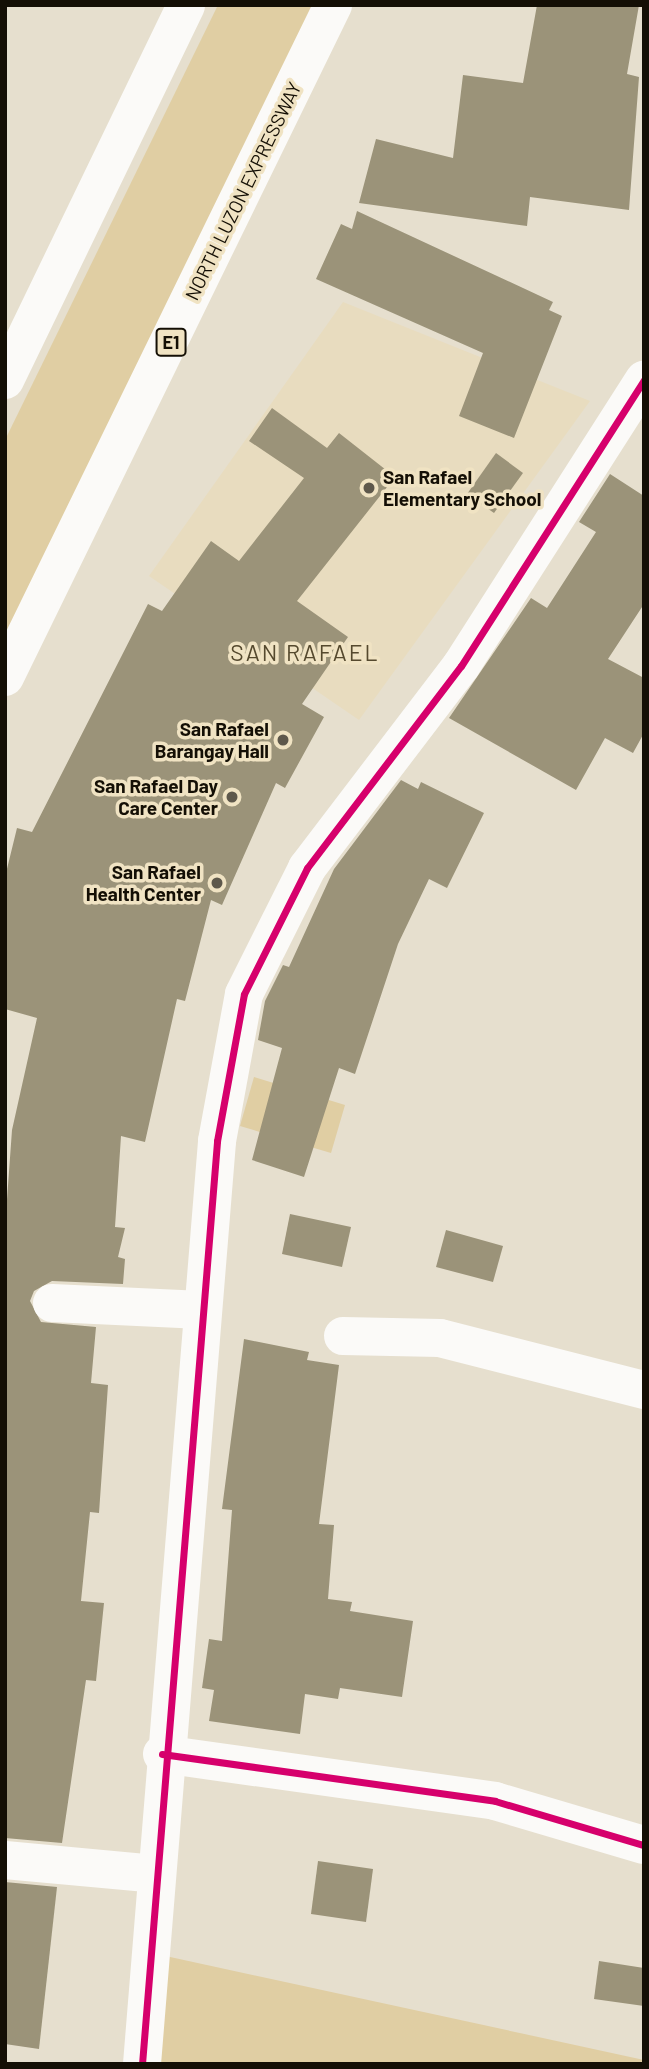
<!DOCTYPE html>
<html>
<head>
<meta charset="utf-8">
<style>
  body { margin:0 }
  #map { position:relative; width:649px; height:2069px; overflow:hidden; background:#e6dfce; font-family:Barlow,sans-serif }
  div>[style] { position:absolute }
  .built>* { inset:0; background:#e8dcbf }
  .green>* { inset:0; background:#e0cea3 }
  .building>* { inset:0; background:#9b9379 }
  .minor>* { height:38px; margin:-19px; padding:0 19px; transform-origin:19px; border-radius:19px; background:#fbfaf8 }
  .highway>* { height:38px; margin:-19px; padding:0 19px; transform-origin:19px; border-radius:19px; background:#fbfaf8 }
  .cycleway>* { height:7px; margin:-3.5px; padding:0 3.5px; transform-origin:3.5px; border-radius:3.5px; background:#d6006c }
  .dots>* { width:19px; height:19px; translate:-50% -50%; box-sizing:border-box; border:4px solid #f0e3c3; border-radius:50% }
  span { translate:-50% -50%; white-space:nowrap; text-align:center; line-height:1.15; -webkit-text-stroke:7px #f0e3c3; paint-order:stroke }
  .shield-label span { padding:2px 5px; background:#f0e3c3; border:2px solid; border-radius:5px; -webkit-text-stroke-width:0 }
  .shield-label { font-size:18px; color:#140f05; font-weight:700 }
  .street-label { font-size:19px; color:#140f05 }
  .poi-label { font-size:19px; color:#140f05; font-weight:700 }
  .left { translate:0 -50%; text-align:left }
  .right { translate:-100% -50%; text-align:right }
  .quarter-label { font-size:23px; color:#55492e; letter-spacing:2px }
  .frame { position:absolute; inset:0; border:7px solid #140f05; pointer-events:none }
</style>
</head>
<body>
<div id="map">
  <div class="built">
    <div style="clip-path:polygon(343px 302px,590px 401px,359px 720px,149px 576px)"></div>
  </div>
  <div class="green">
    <div style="clip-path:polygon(218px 5px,314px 5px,5px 635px,5px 440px)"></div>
    <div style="clip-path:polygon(254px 1077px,345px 1105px,331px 1153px,240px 1126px)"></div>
    <div style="clip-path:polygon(161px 1955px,644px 2060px,644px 2064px,159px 2064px)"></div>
  </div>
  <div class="building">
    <div style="clip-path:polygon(537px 5px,639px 5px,627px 74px,639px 77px,629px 210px,530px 197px,527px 226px,359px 203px,376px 139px,453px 158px,463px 75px,523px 83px)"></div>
    <div style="clip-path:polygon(357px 211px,553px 302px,549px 310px,562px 316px,514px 438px,459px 416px,483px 353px,316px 279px,341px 224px,352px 229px)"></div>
    <div style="clip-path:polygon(272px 408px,327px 448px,339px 433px,395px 477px,297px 601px,348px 637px,302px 704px,324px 717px,285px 788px,276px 783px,222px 905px,211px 900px,185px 1001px,177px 999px,145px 1142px,121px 1136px,115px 1227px,125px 1228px,118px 1257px,125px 1259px,123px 1284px,52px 1281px,34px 1291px,30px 1301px,41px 1322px,96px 1327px,91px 1383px,108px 1385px,99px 1513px,90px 1512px,81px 1601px,104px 1603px,96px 1681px,86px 1680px,62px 1843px,5px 1838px,5px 1227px,12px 1130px,37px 1018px,5px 1009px,5px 877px,17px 828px,32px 832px,148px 604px,162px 611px,211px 541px,239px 561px,304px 478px,249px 441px)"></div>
    <div style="clip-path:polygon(496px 453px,523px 473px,494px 513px,467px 494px)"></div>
    <div style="clip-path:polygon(610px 474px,644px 496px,644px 604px,608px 659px,644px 678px,644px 733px,633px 753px,605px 738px,576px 790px,449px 718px,531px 598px,547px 608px,596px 532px,579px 522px)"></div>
    <div style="clip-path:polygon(401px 780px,418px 789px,421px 782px,484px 813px,447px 888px,429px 879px,398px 944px,355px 1074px,339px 1068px,304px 1177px,252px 1160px,282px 1048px,258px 1040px,265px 1001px,283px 965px,289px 967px,334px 869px)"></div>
    <div style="clip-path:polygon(290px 1214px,351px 1227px,342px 1267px,282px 1254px)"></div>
    <div style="clip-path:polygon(446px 1230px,503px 1246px,493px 1282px,436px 1267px)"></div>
    <div style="clip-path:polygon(244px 1339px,309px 1352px,307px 1360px,339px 1365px,319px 1524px,334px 1525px,328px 1599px,352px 1602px,350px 1611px,413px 1621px,402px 1697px,340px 1688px,338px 1699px,305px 1694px,300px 1734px,209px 1721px,214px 1690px,202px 1688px,209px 1639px,222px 1641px,232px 1510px,222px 1509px)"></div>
    <div style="clip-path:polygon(318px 1861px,373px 1869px,366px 1922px,311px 1914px)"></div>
    <div style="clip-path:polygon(5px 1882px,57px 1887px,39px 2049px,5px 2044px)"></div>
    <div style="clip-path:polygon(599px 1961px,644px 1968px,644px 2006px,594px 1999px)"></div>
  </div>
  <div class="minor">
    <div style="left:52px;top:1303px;width:150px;rotate:2.7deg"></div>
    <div style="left:343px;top:1336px;width:97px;rotate:1.2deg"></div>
    <div style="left:440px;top:1338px;width:211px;rotate:14.3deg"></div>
    <div style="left:162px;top:1754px;width:336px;rotate:8deg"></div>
    <div style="left:495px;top:1801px;width:155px;rotate:16.5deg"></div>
    <div style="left:5px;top:1860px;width:151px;rotate:5.3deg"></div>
    <div style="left:142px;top:2064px;width:926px;rotate:-85.35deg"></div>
    <div style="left:217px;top:1141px;width:149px;rotate:-79.6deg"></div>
    <div style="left:244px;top:994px;width:141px;rotate:-63.4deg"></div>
    <div style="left:307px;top:868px;width:254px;rotate:-52.7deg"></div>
    <div style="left:461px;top:666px;width:340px;rotate:-57.4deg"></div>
  </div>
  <div class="highway">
    <div style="left:5px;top:380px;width:416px;rotate:-64.2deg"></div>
    <div style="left:5px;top:677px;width:748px;rotate:-63.98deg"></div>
  </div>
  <div class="cycleway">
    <div style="left:162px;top:1754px;width:336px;rotate:8deg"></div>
    <div style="left:495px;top:1801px;width:155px;rotate:16.5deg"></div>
    <div style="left:142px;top:2064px;width:926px;rotate:-85.35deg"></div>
    <div style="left:217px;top:1141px;width:149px;rotate:-79.6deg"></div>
    <div style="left:244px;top:994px;width:141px;rotate:-63.4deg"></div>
    <div style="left:307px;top:868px;width:254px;rotate:-52.7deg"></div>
    <div style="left:461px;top:666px;width:340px;rotate:-57.4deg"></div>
  </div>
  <div class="dots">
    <div style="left:369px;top:488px;background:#5e584b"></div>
    <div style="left:283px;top:740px;background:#5e584b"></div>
    <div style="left:232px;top:797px;background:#5e584b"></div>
    <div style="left:217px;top:883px;background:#5e584b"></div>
  </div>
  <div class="shield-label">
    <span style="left:171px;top:342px">E1</span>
  </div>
  <div class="street-label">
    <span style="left:243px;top:191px;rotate:-64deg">NORTH LUZON EXPRESSWAY</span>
  </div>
  <div class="poi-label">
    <span class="left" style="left:383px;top:488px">San Rafael<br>Elementary School</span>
    <span class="right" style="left:269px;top:740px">San Rafael<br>Barangay Hall</span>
    <span class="right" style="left:218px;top:797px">San Rafael Day<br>Care Center</span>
    <span class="right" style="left:201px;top:883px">San Rafael<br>Health Center</span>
  </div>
  <div class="quarter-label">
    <span style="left:305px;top:652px">SAN RAFAEL</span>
  </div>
  <div class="frame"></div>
</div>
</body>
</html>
